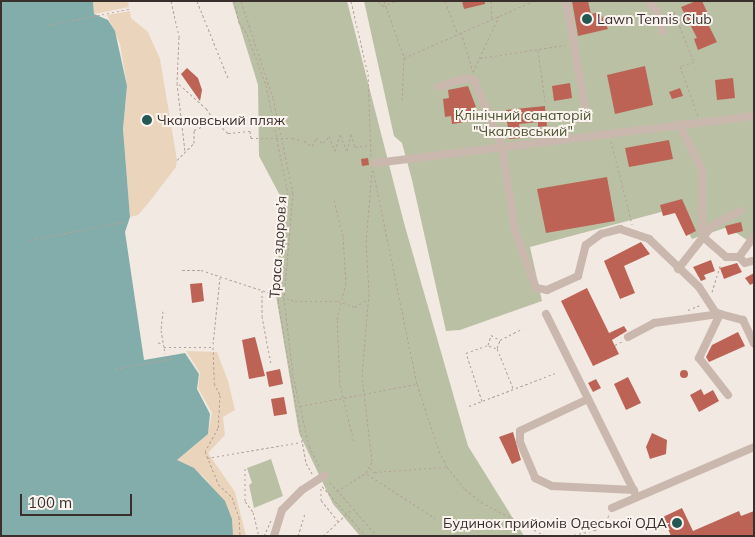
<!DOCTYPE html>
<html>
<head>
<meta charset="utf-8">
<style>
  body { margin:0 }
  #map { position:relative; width:755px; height:537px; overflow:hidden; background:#f2e9e2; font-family:Mulish,sans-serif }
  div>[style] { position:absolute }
  .green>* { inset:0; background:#bac0a3 }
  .sand>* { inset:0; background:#ead5bc }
  .water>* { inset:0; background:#83adaa }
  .building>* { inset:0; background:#bc6356 }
  .round { border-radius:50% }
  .path>* { height:1px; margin-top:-0.5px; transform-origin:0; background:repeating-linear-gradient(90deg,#b5a299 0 2.5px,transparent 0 5px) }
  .minor>* { height:8px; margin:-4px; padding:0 4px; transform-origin:4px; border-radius:4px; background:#cab8ae }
  .dots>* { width:14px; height:14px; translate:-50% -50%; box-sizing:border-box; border:2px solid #faf3ee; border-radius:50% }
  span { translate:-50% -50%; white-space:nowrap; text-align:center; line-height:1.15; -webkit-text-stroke:4px #faf3ee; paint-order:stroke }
  .poi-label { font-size:14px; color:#392f2c }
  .left { translate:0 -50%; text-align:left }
  .right { translate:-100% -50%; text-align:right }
  .park-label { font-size:14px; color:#4c5532 }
  .street-label { font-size:14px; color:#392f2c }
  .frame { position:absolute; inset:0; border:2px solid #392f2c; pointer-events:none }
  .scale { position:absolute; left:20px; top:494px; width:112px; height:22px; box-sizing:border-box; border:2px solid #392f2c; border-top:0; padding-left:6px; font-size:15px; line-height:18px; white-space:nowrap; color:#392f2c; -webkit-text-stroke:4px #faf3ee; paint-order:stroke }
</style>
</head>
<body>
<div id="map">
  <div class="green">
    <div style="clip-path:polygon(232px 1px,347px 1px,404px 223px,468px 446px,524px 536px,360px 536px,333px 504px,299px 433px,275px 289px,284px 203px,259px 156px,258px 85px)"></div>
    <div style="clip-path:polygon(364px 1px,754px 1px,754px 245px,728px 227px,692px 239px,676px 208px,530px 247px,542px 301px,460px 330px,446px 331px,412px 180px,402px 143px,394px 136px)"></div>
    <div style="clip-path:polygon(271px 459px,283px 496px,254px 508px,249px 485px,252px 483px,247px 468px)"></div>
  </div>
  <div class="sand">
    <div style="clip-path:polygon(93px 1px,128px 1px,129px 7px,94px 14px)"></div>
    <div style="clip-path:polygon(130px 11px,131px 18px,148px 32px,160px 59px,177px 160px,176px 167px,150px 201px,138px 215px,130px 217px,123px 129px,127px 86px,120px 44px,107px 15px)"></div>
    <div style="clip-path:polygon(186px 351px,217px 352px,228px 381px,235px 410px,223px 417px,225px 435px,208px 453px,235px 492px,246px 536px,233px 536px,216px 492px,202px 475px,177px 460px,208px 434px,212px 413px,198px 388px,200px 373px)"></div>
  </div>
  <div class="water">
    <div style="clip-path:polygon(1px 1px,93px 1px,94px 14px,108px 20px,115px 31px,127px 86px,123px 129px,130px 217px,125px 232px,144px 360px,185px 353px,199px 374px,197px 389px,210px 414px,208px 434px,177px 460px,194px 468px,225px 501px,232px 519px,233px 536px,1px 536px)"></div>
  </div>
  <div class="building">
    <div style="clip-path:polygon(462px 1px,485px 1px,485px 4px,464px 9px)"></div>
    <div style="clip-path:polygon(572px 1px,588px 1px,591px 14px,600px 12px,608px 29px,578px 36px)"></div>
    <div style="clip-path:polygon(696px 1px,702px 1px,708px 14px,704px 16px,717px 42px,698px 50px,694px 39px,697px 38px,681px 7px)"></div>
    <div style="clip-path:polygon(645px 66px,653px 105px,615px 114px,607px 75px)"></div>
    <div style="clip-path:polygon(187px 68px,198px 78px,202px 90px,200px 101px,181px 74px)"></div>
    <div style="clip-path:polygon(733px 78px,735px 98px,717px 100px,715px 80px)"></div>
    <div style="clip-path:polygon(570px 83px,572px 98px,554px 101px,552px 86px)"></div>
    <div style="clip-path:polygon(468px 86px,476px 107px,472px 108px,472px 121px,452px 124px,451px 116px,445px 117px,443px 99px,449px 98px,448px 90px)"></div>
    <div style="clip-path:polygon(680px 88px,683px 96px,672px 99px,669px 92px)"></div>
    <div style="clip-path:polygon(545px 106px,547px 126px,538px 127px,538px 122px,519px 124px,521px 138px,509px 139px,506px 110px)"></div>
    <div style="clip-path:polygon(669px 140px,673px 159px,629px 167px,625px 148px)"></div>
    <div style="clip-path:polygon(368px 158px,369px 165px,362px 166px,361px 159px)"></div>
    <div style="clip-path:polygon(607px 177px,615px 221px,546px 233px,537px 189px)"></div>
    <div style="clip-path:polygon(682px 199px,696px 231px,686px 236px,675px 213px,663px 216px,660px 205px)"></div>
    <div style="clip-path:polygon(741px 222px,743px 231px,728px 235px,725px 226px)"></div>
    <div style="clip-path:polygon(641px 242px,650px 254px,624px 266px,635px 293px,620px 299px,604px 261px)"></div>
    <div style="clip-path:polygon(711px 260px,715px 271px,704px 275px,706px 279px,701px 281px,693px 267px)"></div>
    <div style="clip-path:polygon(737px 263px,742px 272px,724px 279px,720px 268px)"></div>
    <div style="clip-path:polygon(754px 273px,754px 283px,750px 285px,745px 278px)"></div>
    <div style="clip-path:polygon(202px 283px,204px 301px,192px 303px,190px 284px)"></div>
    <div style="clip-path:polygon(587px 288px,609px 333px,624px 326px,627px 331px,612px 340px,619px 354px,593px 366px,561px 301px)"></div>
    <div style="clip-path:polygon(738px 332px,745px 346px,709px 362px,706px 357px,712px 345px)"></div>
    <div style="clip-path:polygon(255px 337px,265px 376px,249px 379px,242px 340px)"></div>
    <div style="clip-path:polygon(280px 369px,283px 384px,269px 387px,266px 372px)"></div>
    <div class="round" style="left:680px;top:370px;width:8px;height:8px"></div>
    <div style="clip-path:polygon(628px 377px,641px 403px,626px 410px,614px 384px)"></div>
    <div style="clip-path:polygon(596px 379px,601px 388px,593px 392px,588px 383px)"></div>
    <div style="clip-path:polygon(701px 389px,704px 395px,713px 390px,719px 401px,699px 412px,690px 395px)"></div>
    <div style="clip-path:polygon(284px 397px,287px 414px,274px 416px,271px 399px)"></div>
    <div style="clip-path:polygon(513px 432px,521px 460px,512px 464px,499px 437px)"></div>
    <div style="clip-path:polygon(652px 433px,667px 440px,666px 454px,650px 459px,646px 447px)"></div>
    <div style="clip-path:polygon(682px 508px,693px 531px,739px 511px,741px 516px,754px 511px,754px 536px,671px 536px,663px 517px)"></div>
  </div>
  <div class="path">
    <div style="left:171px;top:1px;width:37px;rotate:77deg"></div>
    <div style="left:179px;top:37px;width:46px;rotate:92.5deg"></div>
    <div style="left:177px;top:83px;width:68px;rotate:83.3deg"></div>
    <div style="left:197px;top:1px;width:83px;rotate:68.1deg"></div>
    <div style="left:234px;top:1px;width:22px;rotate:77deg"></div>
    <div style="left:239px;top:22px;width:14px;rotate:56deg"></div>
    <div style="left:247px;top:34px;width:54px;rotate:69.6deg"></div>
    <div style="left:266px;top:85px;width:111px;rotate:78.6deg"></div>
    <div style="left:288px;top:194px;width:107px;rotate:95.3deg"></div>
    <div style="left:278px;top:301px;width:164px;rotate:80.2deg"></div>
    <div style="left:306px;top:463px;width:14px;rotate:60deg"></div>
    <div style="left:241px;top:1px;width:102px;rotate:71.7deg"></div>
    <div style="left:273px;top:98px;width:97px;rotate:78.1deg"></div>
    <div style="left:293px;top:193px;width:105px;rotate:94.9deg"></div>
    <div style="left:284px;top:298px;width:79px;rotate:83.4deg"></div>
    <div style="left:293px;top:376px;width:72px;rotate:77.1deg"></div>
    <div style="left:309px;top:446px;width:25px;rotate:63deg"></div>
    <div style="left:351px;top:1px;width:75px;rotate:76.9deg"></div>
    <div style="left:368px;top:74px;width:82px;rotate:87.9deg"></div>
    <div style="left:378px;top:1px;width:7px;rotate:45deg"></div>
    <div style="left:383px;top:6px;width:14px;rotate:-21deg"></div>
    <div style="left:384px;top:1px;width:59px;rotate:70.3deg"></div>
    <div style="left:445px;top:1px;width:34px;rotate:69deg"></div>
    <div style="left:491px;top:1px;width:17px;rotate:87deg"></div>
    <div style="left:674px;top:12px;width:54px;rotate:68.2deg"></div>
    <div style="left:694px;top:62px;width:15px;rotate:164deg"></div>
    <div style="left:680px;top:66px;width:53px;rotate:70.2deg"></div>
    <div style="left:48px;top:25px;width:83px;rotate:-11.2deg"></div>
    <div style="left:461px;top:32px;width:42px;rotate:73.3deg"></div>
    <div style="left:538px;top:50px;width:51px;rotate:82.2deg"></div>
    <div style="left:480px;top:58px;width:86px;rotate:-8.7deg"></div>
    <div style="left:473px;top:72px;width:62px;rotate:-65.1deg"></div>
    <div style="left:179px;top:84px;width:36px;rotate:42deg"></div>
    <div style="left:206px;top:108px;width:14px;rotate:56deg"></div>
    <div style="left:402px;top:100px;width:42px;rotate:-87.3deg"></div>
    <div style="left:404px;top:58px;width:141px;rotate:-23.8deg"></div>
    <div style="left:304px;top:141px;width:9px;rotate:32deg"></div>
    <div style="left:312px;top:146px;width:9px;rotate:-63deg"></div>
    <div style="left:316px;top:138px;width:9px;rotate:36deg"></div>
    <div style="left:323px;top:143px;width:9px;rotate:-49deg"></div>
    <div style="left:329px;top:136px;width:16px;rotate:68deg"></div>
    <div style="left:335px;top:151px;width:17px;rotate:-73deg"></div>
    <div style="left:340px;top:135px;width:17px;rotate:66deg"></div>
    <div style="left:347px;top:151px;width:17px;rotate:-77deg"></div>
    <div style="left:351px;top:134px;width:14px;rotate:73deg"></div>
    <div style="left:355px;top:147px;width:15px;rotate:-8deg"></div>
    <div style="left:611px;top:141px;width:86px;rotate:75.8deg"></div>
    <div style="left:177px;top:160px;width:24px;rotate:-45deg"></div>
    <div style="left:194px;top:143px;width:13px;rotate:-90deg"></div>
    <div style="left:194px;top:130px;width:23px;rotate:-23deg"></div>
    <div style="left:215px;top:121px;width:18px;rotate:43deg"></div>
    <div style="left:228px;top:133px;width:22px;rotate:-5deg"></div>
    <div style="left:250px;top:131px;width:7px;rotate:82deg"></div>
    <div style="left:251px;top:138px;width:41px"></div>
    <div style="left:292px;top:138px;width:11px;rotate:15deg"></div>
    <div style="left:373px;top:170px;width:218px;rotate:78.4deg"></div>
    <div style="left:417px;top:384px;width:71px;rotate:71.8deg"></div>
    <div style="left:439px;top:451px;width:18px;rotate:63deg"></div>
    <div style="left:447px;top:467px;width:28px;rotate:51deg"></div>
    <div style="left:465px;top:489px;width:21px;rotate:39deg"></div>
    <div style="left:481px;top:502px;width:73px;rotate:27.6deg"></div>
    <div style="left:334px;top:200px;width:38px;rotate:76deg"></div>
    <div style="left:343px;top:237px;width:46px;rotate:86.3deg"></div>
    <div style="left:346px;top:283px;width:38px;rotate:104deg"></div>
    <div style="left:337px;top:320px;width:65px;rotate:87.4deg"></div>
    <div style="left:340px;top:385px;width:59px;rotate:76.2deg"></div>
    <div style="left:30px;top:240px;width:100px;rotate:-11deg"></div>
    <div style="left:182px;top:270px;width:19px"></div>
    <div style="left:201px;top:270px;width:99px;rotate:18.3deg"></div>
    <div style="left:295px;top:301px;width:43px"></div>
    <div style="left:338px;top:301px;width:18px;rotate:19deg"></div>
    <div style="left:355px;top:307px;width:15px;rotate:-32deg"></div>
    <div style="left:262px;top:290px;width:26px;rotate:90deg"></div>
    <div style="left:262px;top:316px;width:49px;rotate:79.4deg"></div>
    <div style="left:712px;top:292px;width:30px;rotate:-73deg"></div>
    <div style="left:688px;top:310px;width:13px;rotate:-23deg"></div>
    <div style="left:163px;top:311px;width:19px;rotate:96deg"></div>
    <div style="left:161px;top:330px;width:17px;rotate:80deg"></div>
    <div style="left:164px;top:347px;width:49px"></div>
    <div style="left:213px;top:347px;width:36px;rotate:88deg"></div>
    <div style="left:214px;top:383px;width:13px;rotate:63deg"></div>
    <div style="left:220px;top:395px;width:33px;rotate:93deg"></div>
    <div style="left:218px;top:428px;width:26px;rotate:119deg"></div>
    <div style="left:205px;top:451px;width:35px;rotate:68deg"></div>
    <div style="left:218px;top:484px;width:19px;rotate:43deg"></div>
    <div style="left:232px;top:497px;width:21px;rotate:71deg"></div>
    <div style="left:239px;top:517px;width:19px;rotate:87deg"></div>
    <div style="left:158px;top:343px;width:4px;rotate:-14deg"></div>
    <div style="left:213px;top:344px;width:67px;rotate:-84deg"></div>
    <div style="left:615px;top:345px;width:9px;rotate:-27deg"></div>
    <div style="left:489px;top:346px;width:7px;rotate:16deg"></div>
    <div style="left:164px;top:348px;width:5px;rotate:79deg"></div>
    <div style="left:115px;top:369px;width:60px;rotate:-10.6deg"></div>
    <div style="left:513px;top:388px;width:43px;rotate:-111.8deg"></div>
    <div style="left:497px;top:348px;width:9px;rotate:-69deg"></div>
    <div style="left:500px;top:340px;width:25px;rotate:-27deg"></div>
    <div style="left:482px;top:401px;width:51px;rotate:-108.4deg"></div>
    <div style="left:466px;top:353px;width:23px;rotate:-20deg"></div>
    <div style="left:488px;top:345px;width:10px;rotate:-73deg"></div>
    <div style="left:491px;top:335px;width:10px;rotate:29deg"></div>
    <div style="left:300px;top:406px;width:118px;rotate:-10.7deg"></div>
    <div style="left:469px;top:406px;width:95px;rotate:-20.9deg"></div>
    <div style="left:207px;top:458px;width:96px;rotate:-9.6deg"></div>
    <div style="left:245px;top:468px;width:33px;rotate:90deg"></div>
    <div style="left:245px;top:501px;width:14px;rotate:54deg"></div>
    <div style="left:253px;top:512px;width:25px;rotate:76deg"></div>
    <div style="left:370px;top:468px;width:6px;rotate:45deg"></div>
    <div style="left:374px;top:472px;width:72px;rotate:-4deg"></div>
    <div style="left:367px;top:474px;width:81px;rotate:32.9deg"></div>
    <div style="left:330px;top:482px;width:72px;rotate:49deg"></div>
    <div style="left:322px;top:486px;width:67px;rotate:48.7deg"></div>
    <div style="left:321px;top:488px;width:12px;rotate:90deg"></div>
    <div style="left:321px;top:500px;width:27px;rotate:51deg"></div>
    <div style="left:337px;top:491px;width:34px;rotate:-32deg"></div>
    <div style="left:366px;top:473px;width:13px;rotate:-63deg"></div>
    <div style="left:372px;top:461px;width:86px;rotate:-96.7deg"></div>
    <div style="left:362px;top:376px;width:84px;rotate:-85.2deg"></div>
    <div style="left:369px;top:292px;width:50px;rotate:-93.4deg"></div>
    <div style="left:366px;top:242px;width:72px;rotate:-85.2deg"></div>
    <div style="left:264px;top:536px;width:17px;rotate:-66deg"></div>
    <div style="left:298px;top:536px;width:24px;rotate:-73deg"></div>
    <div style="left:323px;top:536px;width:40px;rotate:-43deg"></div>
    <div style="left:569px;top:536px;width:27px;rotate:-13deg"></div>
    <div style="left:595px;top:530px;width:9px;rotate:-27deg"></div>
    <div style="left:603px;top:526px;width:13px;rotate:-61deg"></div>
  </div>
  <div class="minor">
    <div style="left:566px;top:1px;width:120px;rotate:79.9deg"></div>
    <div style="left:649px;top:1px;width:18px;rotate:56deg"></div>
    <div style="left:659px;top:16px;width:16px;rotate:76deg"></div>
    <div style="left:438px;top:87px;width:28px;rotate:-18deg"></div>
    <div style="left:465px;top:78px;width:9px;rotate:13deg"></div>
    <div style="left:474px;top:80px;width:73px;rotate:67.3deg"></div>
    <div style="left:502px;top:147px;width:85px;rotate:81.2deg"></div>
    <div style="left:515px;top:231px;width:61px;rotate:69.8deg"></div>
    <div style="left:536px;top:288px;width:11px;rotate:10deg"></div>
    <div style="left:547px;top:290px;width:34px;rotate:-24deg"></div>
    <div style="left:578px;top:276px;width:32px;rotate:-76deg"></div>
    <div style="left:586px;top:245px;width:19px;rotate:-36deg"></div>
    <div style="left:601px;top:234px;width:20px;rotate:-15deg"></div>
    <div style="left:620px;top:229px;width:31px;rotate:19deg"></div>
    <div style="left:649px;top:239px;width:69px;rotate:43.8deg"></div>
    <div style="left:699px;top:287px;width:30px;rotate:57deg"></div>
    <div style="left:715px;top:312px;width:5px;rotate:22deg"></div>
    <div style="left:679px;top:124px;width:51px;rotate:63.4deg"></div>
    <div style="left:702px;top:170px;width:66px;rotate:90deg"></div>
    <div style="left:702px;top:236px;width:32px;rotate:41deg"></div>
    <div style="left:726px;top:257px;width:13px"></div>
    <div style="left:739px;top:257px;width:8px;rotate:45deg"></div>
    <div style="left:745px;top:263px;width:7px;rotate:-16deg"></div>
    <div style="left:376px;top:163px;width:381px;rotate:-7.1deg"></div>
    <div style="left:739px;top:257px;width:26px;rotate:-54deg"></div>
    <div style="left:678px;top:269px;width:55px;rotate:-51.7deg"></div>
    <div style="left:712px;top:226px;width:32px;rotate:-28deg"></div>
    <div style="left:546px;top:314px;width:204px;rotate:63.6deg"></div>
    <div style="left:720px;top:314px;width:49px;rotate:115.5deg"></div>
    <div style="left:699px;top:358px;width:47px;rotate:51.9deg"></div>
    <div style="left:628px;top:337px;width:30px;rotate:-28deg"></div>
    <div style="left:654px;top:323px;width:67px;rotate:-7.8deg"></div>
    <div style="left:720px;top:314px;width:24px;rotate:15deg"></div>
    <div style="left:743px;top:320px;width:26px;rotate:65deg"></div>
    <div style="left:588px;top:399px;width:75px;rotate:154.8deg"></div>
    <div style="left:520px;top:431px;width:11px;rotate:90deg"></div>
    <div style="left:520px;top:442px;width:39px;rotate:67deg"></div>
    <div style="left:535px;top:478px;width:19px;rotate:25deg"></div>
    <div style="left:552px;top:486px;width:82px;rotate:2.8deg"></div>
    <div style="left:612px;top:508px;width:155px;rotate:-23.2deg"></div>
    <div style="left:274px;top:536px;width:27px;rotate:-73deg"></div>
    <div style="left:282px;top:510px;width:28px;rotate:-45deg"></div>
    <div style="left:302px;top:490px;width:27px;rotate:-33deg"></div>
  </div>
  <div class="dots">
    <div style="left:587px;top:19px;background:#245855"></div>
    <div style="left:147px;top:120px;background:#245855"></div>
    <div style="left:677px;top:523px;background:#245855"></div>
  </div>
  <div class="poi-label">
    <span class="left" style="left:597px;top:19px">Lawn Tennis Club</span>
    <span class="left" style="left:157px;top:120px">Чкаловський пляж</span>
    <span class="right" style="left:667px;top:523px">Будинок прийомів Одеської ОДА</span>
  </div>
  <div class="park-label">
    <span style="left:523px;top:123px">Клінічний санаторій<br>"Чкаловський"</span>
  </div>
  <div class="street-label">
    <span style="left:278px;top:247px;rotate:-86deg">Траса здоров’я</span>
  </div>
  <div class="frame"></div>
  <div class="scale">100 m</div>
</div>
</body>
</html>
